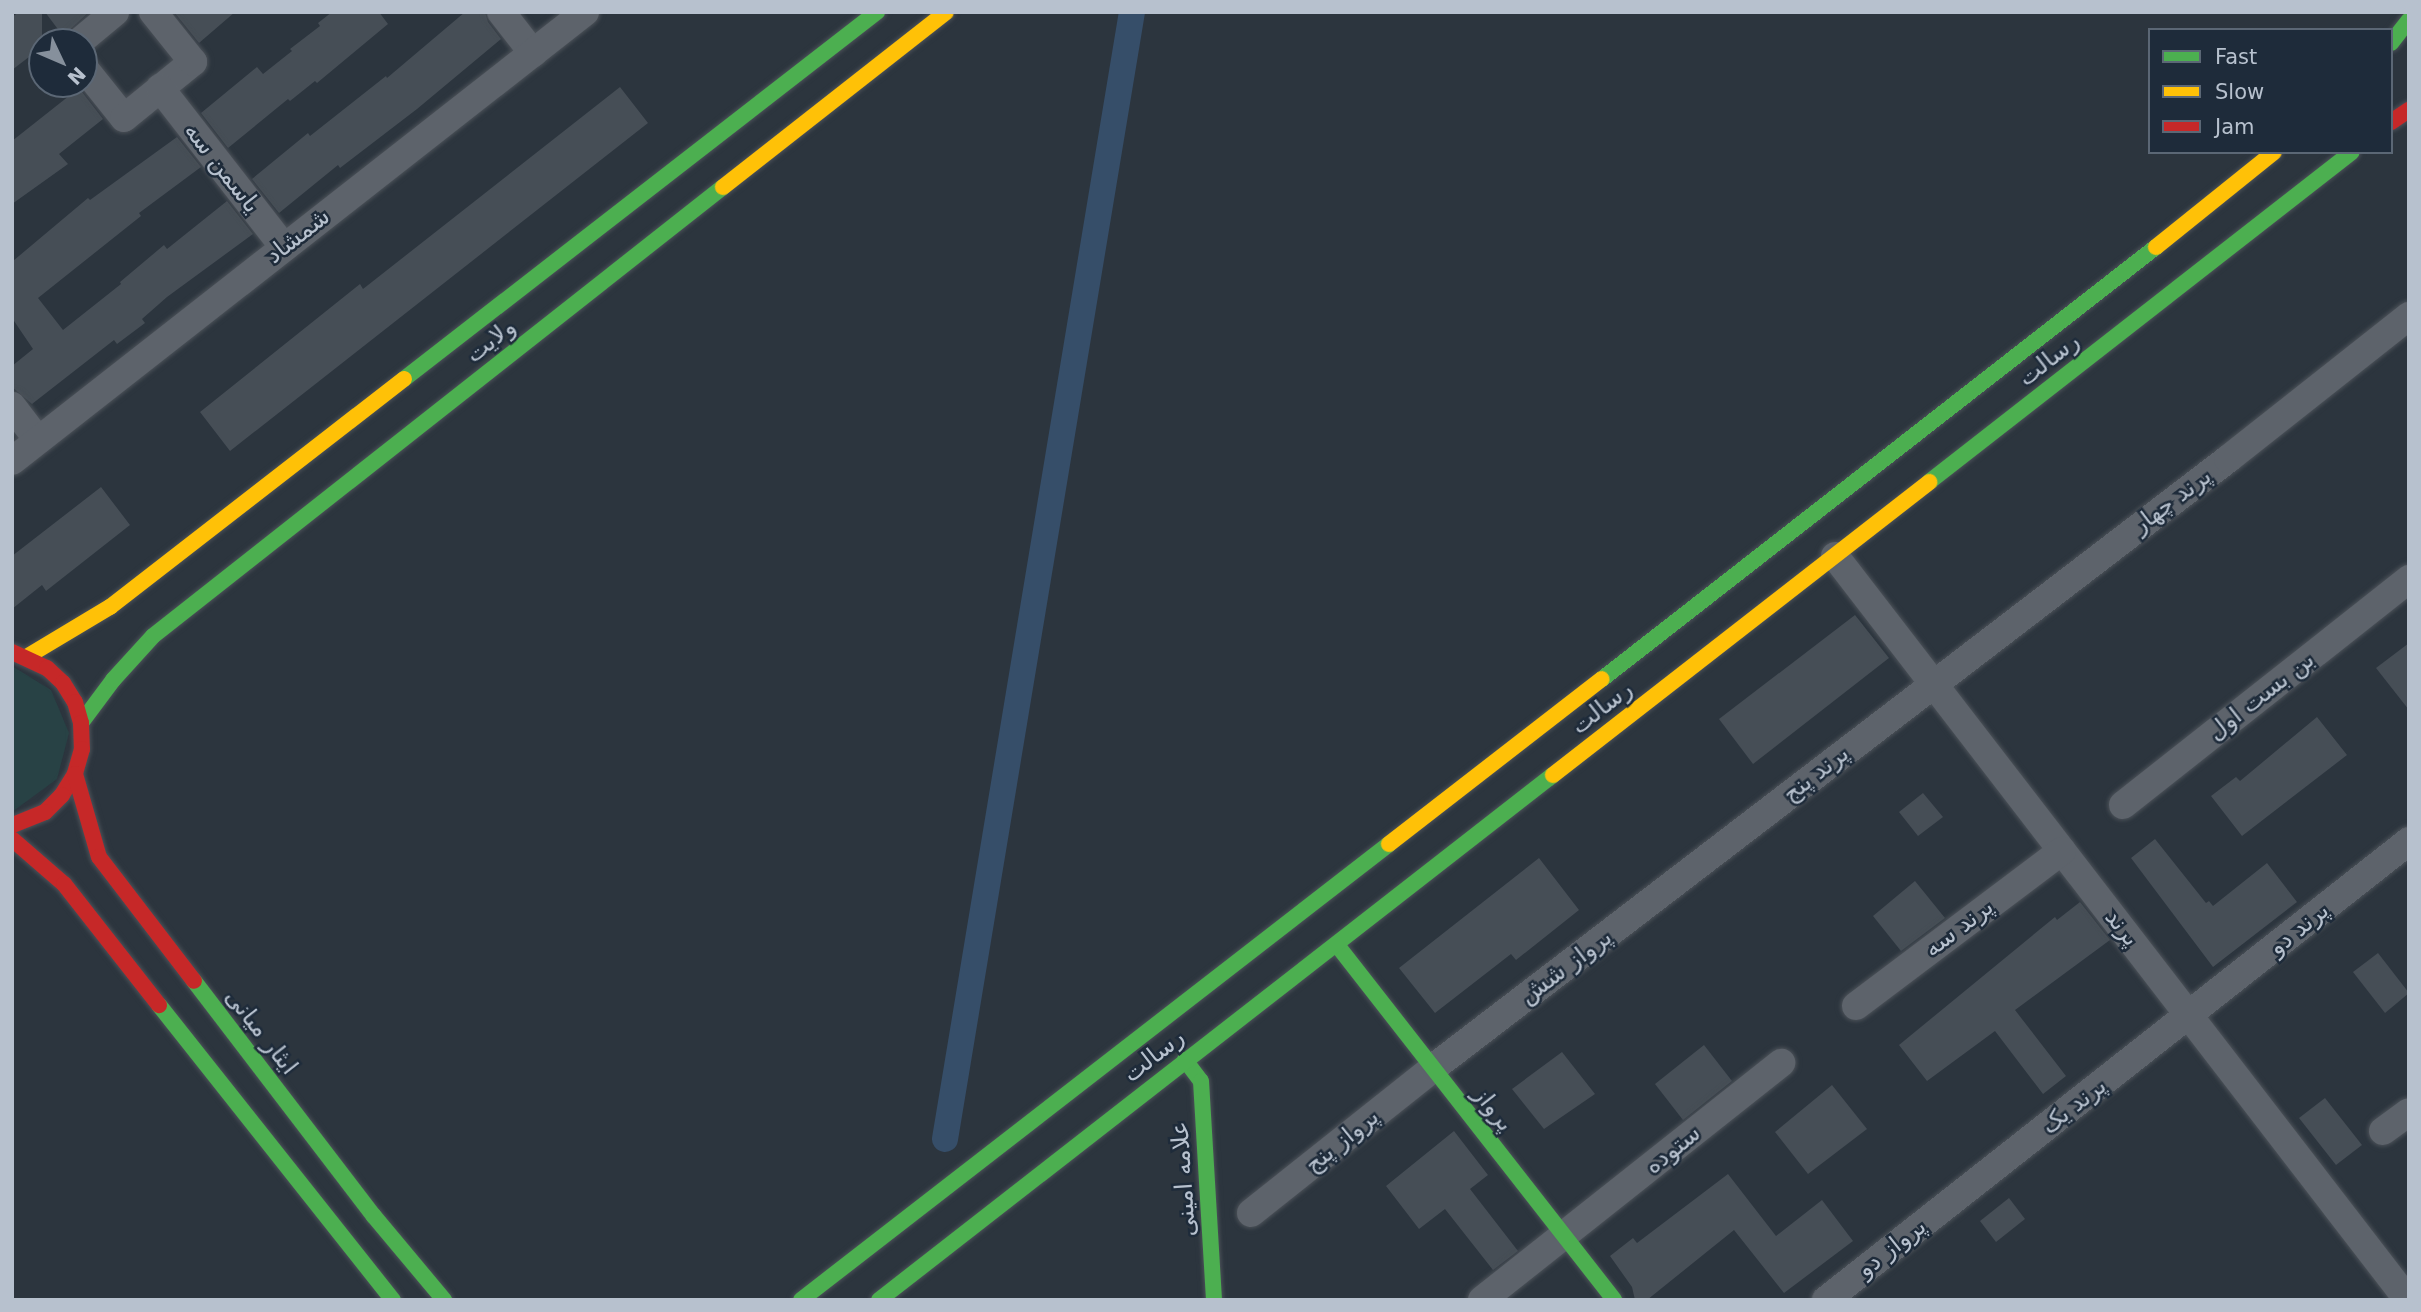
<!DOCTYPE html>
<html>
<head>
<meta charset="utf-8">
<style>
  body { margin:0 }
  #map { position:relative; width:2421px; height:1312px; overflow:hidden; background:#2c353e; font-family:"DejaVu Sans",Cairo,sans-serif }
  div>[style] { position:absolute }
  .green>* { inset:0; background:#284245 }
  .canal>* { height:26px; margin:-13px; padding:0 13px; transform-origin:13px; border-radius:13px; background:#364e69 }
  .building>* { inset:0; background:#464e56 }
  .roads { filter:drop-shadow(0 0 2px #4b5158) drop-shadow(0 0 2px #4b5158) }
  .street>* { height:28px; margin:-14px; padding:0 14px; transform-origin:14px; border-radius:14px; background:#5d636b }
  .fast>* { height:16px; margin:-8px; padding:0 8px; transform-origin:8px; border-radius:8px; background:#4caf50 }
  .slow>* { height:16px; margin:-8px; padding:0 8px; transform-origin:8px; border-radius:8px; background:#ffc107 }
  .jam>* { height:16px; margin:-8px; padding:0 8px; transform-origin:8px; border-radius:8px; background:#c62828 }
  span { translate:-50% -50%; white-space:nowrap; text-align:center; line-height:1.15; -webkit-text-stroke:5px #1e2b3a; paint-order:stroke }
  .street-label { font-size:24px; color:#b7c1ce }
  .frame { position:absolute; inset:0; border:14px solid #b7c1ce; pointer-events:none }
  .legend { position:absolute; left:2148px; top:28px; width:245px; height:126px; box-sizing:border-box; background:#1e2b3a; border:2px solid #5b6775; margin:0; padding:9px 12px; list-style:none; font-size:21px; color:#b7c1ce }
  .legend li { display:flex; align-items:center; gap:14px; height:35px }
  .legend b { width:35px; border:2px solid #5b6775 }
  .north { position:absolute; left:28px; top:28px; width:70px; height:70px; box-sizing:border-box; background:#1e2b3a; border:2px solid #5b6775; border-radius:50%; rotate:134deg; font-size:19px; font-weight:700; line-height:28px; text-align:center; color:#b7c1ce }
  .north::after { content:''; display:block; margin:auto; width:24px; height:32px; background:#86909c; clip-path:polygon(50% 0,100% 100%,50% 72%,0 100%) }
</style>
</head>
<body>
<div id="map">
  <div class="green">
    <div style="clip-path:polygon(12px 666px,51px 690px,69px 733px,57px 779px,12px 812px)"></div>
  </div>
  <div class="canal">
    <div style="left:945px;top:1139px;width:1142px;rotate:-80.58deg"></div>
  </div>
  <div class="building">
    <div style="clip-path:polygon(19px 12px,42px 12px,42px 47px,12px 70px,12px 17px)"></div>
    <div style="clip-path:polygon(45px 12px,89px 12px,63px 36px)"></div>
    <div style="clip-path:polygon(174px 12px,235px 12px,199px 43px)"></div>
    <div style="clip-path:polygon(332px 12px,379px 12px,388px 24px,317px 83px,315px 81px,290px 101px,288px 99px,228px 148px,201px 113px,257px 67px,263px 74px,292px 51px,290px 49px,320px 26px,318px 23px)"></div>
    <div style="clip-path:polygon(465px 12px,485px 12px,488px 22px,501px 39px,417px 109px,340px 168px,338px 165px,279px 213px,252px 179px,308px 133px,310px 136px,386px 76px,387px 78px)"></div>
    <div style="clip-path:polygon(620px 87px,648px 123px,230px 451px,200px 412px,360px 284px,363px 289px)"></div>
    <div style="clip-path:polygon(79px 88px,103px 119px,59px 154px,68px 164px,12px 204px,12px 141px)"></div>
    <div style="clip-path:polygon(177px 137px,201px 167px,139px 213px,141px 216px,38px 298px,63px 330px,121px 284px,120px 282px,164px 245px,167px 249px,227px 201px,253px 234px,167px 297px,142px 319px,145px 323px,117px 344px,114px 340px,32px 404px,12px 387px,12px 366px,33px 349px,12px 318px,13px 261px,88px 198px,90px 200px)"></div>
    <div style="clip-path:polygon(101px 487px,130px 525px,46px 591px,42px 585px,12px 609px,12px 556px)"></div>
    <div style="clip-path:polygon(1855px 615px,1889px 658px,1753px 764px,1719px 719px)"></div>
    <div style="clip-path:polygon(2409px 643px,2409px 710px,2376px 668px)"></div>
    <div style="clip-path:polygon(2317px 717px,2347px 755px,2242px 836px,2211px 796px,2236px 777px,2240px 781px)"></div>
    <div style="clip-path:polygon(1923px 793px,1943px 817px,1918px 836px,1899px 812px)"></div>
    <div style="clip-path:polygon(2155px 839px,2206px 903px,2209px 901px,2213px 906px,2267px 863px,2297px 902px,2213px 967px,2131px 858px)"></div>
    <div style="clip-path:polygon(1539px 858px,1579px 910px,1516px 960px,1511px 954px,1435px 1013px,1399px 968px)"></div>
    <div style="clip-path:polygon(1915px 881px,1945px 918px,1901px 951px,1873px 916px)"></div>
    <div style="clip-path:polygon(2080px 902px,2110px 940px,2015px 1010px,2066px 1076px,2043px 1094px,1995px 1031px,1927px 1081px,1899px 1045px,2055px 917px,2057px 920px)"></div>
    <div style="clip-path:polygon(2378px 953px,2409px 993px,2385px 1013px,2353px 972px)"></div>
    <div style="clip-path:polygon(1704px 1045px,1732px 1081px,1683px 1120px,1655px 1084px)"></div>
    <div style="clip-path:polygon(1562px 1052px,1595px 1094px,1544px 1129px,1512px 1089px)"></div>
    <div style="clip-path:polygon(1832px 1085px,1867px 1129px,1808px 1174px,1775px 1132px)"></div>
    <div style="clip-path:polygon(2325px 1098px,2362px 1145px,2336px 1165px,2299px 1118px)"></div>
    <div style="clip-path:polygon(1454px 1131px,1488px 1175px,1470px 1189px,1518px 1251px,1493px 1270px,1445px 1209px,1419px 1229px,1386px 1186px)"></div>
    <div style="clip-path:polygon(1728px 1174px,1776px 1236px,1822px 1200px,1853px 1241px,1784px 1293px,1734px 1230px,1647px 1300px,1635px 1300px,1632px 1287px,1610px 1256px,1633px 1238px,1637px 1243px)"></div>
    <div style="clip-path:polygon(2009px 1198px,2025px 1219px,1996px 1242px,1980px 1221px)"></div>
  </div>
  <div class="roads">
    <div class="street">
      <div style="left:501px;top:12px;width:52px;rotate:52deg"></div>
      <div style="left:79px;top:42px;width:47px;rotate:-39.8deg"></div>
      <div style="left:84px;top:68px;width:64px;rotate:51.3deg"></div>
      <div style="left:124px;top:118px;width:89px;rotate:-39.1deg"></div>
      <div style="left:193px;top:62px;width:64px;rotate:-128.7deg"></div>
      <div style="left:160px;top:88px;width:202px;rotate:52.1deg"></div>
      <div style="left:12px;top:406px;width:43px;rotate:52.6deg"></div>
      <div style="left:12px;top:461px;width:728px;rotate:-38.08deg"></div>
      <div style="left:1835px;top:556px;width:939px;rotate:52.4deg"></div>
      <div style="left:2123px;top:805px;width:365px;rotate:-38.3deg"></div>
      <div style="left:1856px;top:1006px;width:258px;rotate:-37deg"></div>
      <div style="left:2383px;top:1131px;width:32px;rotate:-36deg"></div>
      <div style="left:1251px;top:1213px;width:233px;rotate:-38.5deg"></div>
      <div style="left:1433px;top:1068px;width:1001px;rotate:-37.45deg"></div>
      <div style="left:2228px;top:459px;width:231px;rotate:-38.3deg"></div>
      <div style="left:1482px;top:1300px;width:382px;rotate:-38.4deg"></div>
      <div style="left:1826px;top:1300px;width:742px;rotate:-38.21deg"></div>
    </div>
    <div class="fast">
      <div style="left:2391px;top:43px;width:29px;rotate:-52deg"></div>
      <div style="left:404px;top:379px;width:599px;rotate:-37.81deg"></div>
      <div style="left:1929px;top:482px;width:536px;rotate:-37.96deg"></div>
      <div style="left:1602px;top:679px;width:703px;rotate:-37.95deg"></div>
      <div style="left:81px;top:723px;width:54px;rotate:-53.3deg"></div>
      <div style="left:113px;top:680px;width:59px;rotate:-47.7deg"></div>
      <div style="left:153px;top:636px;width:726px;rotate:-38.23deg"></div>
      <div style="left:1337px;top:945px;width:450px;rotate:52deg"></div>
      <div style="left:194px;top:981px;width:295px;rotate:52.6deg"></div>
      <div style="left:373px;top:1215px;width:111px;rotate:50.1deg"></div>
      <div style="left:159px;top:1005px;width:377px;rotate:51.6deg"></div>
      <div style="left:1185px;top:1060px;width:26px;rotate:53deg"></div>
      <div style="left:1201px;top:1081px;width:219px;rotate:86.6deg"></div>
      <div style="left:801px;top:1300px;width:744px;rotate:-37.79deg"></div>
      <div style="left:879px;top:1300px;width:854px;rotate:-37.92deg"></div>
    </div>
    <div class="slow">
      <div style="left:723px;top:187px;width:283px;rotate:-38.1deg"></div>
      <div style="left:2156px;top:247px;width:151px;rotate:-38.8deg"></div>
      <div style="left:28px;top:656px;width:96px;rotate:-30.9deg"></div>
      <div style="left:110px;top:607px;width:372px;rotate:-37.8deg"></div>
      <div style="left:1553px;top:775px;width:477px;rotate:-37.9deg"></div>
      <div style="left:1389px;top:844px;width:269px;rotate:-37.8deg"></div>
    </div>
    <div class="jam">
      <div style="left:2391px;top:122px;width:22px;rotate:-34deg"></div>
      <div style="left:12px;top:652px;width:38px;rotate:25deg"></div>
      <div style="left:47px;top:668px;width:22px;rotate:43deg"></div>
      <div style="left:63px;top:683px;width:22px;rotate:58deg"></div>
      <div style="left:75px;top:702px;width:22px;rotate:74deg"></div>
      <div style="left:81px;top:723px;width:26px;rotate:88deg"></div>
      <div style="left:82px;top:749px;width:26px;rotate:106deg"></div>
      <div style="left:75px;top:774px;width:25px;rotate:122deg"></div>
      <div style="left:62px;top:795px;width:24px;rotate:135deg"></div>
      <div style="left:45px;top:812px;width:35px;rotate:158deg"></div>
      <div style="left:75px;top:774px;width:86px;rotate:73.9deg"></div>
      <div style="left:99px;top:857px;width:156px;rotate:52.5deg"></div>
      <div style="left:12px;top:839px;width:69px;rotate:40.9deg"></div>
      <div style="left:64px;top:884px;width:154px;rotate:51.9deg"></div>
    </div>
  </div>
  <div class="street-label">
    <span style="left:222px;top:168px;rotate:52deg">یاسمن سه</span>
    <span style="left:298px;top:236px;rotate:-38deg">شمشاد</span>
    <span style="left:491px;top:341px;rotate:-38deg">ولایت</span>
    <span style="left:2049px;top:360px;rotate:-38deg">رسالت</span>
    <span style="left:2172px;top:501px;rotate:-37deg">پرند چهار</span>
    <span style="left:2261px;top:696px;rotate:-38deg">بن بست اول</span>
    <span style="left:1602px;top:708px;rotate:-38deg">رسالت</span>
    <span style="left:1816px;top:774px;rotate:-38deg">پرند پنج</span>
    <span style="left:1959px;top:928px;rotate:-37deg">پرند سه</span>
    <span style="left:2122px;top:928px;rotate:52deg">پرند</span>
    <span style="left:2299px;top:929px;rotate:-39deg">پرند دو</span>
    <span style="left:1566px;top:967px;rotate:-37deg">پرواز شش</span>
    <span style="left:261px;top:1032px;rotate:52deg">ایثار میانی</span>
    <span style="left:1154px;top:1056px;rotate:-38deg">رسالت</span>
    <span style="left:2074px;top:1106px;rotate:-38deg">پرند یک</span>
    <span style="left:1493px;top:1109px;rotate:52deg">پرواز</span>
    <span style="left:1342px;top:1141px;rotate:-39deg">پرواز پنج</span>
    <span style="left:1673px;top:1150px;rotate:-39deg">ستوده</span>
    <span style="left:1184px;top:1179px;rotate:-94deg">علامه امینی</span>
    <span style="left:1892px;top:1248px;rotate:-38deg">پرواز دو</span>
  </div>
  <div class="frame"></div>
  <ul class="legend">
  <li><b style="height:9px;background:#4caf50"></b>Fast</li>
  <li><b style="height:9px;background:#ffc107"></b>Slow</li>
  <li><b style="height:9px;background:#c62828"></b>Jam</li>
  </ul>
  <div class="north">N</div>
</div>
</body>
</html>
